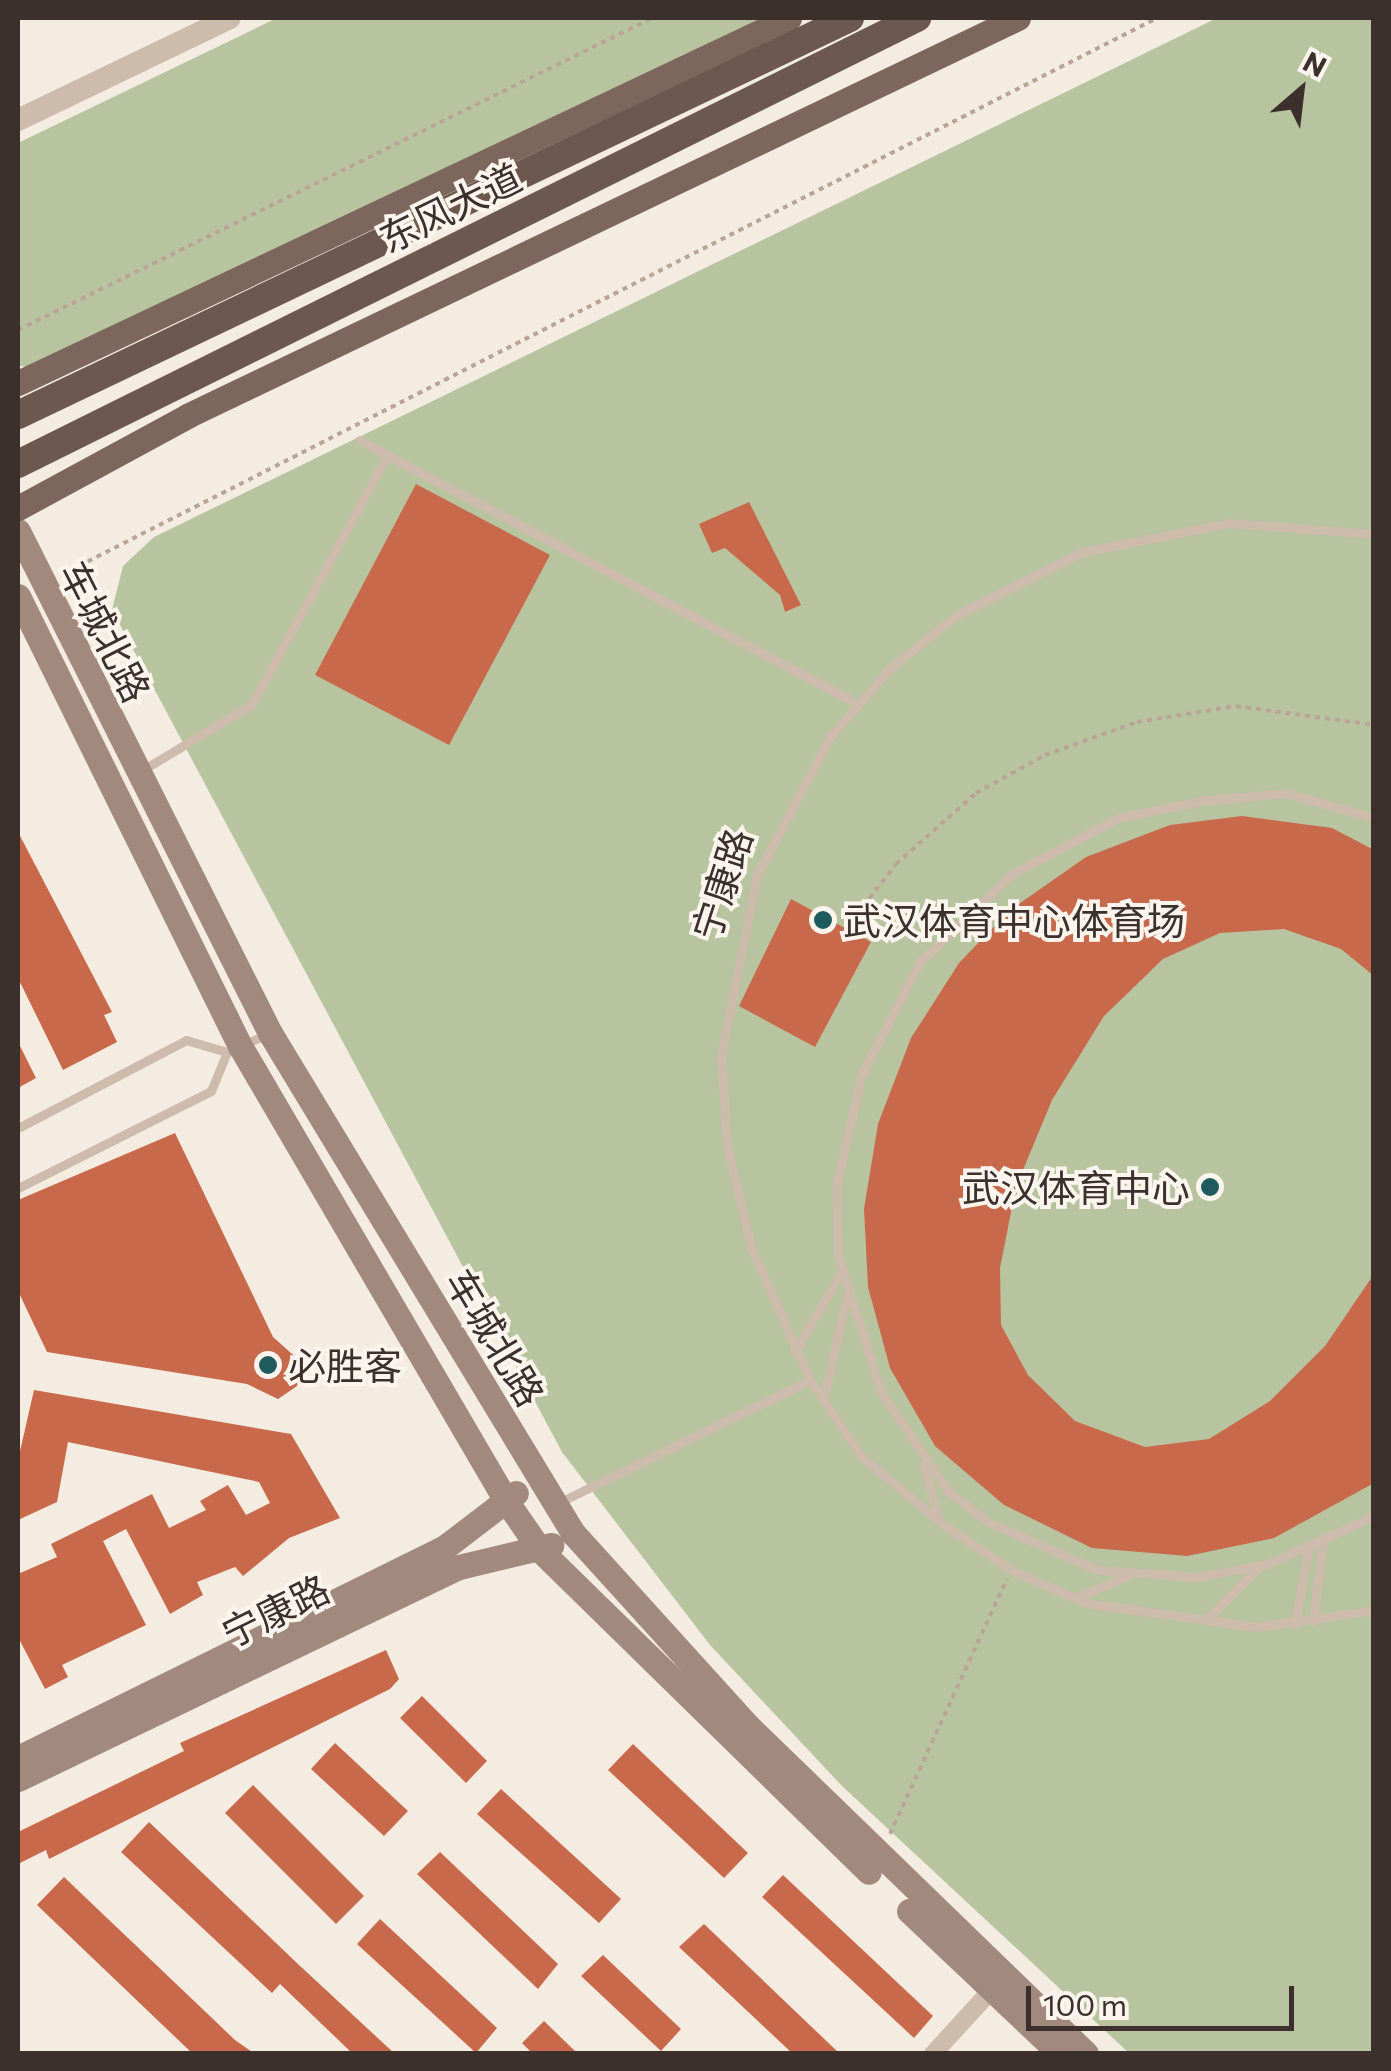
<!DOCTYPE html>
<html>
<head>
<meta charset="utf-8">
<style>
  body { margin:0 }
  #map { position:relative; width:1391px; height:2071px; overflow:hidden; background:#f4ebe1; font-family:Commissioner,"Noto Sans SC",sans-serif }
  div>[style] { position:absolute }
  .green>* { inset:0; background:#b8c4a0 }
  .building>* { inset:0; background:#c8694b }
  .path>* { height:4px; margin-top:-2px; transform-origin:0; background:repeating-linear-gradient(90deg,#b9a596 0 5px,transparent 0 10px) }
  .service>* { height:9px; margin:-4.5px; padding:0 4.5px; transform-origin:4.5px; border-radius:4.5px; background:#cdbbac }
  .minor>* { height:18px; margin:-9px; padding:0 9px; transform-origin:9px; border-radius:9px; background:#cdbbac }
  .tertiary>* { height:22px; margin:-11px; padding:0 11px; transform-origin:11px; border-radius:11px; background:#cdbbac }
  .secondary>* { height:25px; margin:-12.5px; padding:0 12.5px; transform-origin:12.5px; border-radius:12.5px; background:#a18a7d }
  .primary>* { height:25px; margin:-12.5px; padding:0 12.5px; transform-origin:12.5px; border-radius:12.5px; background:#7d675c }
  .trunk>* { height:28px; margin:-14px; padding:0 14px; transform-origin:14px; border-radius:14px; background:#6c584f }
  .dots>* { width:28px; height:28px; translate:-50% -50%; box-sizing:border-box; border:5px solid #fbf5ee; border-radius:50% }
  span { translate:-50% -50%; white-space:nowrap; text-align:center; line-height:1.15; -webkit-text-stroke:8px #fbf5ee; paint-order:stroke }
  .street-label { font-size:38px; color:#3b302b }
  .poi-label { font-size:38px; color:#3b302b }
  .left { translate:0 -50%; text-align:left }
  .right { translate:-100% -50%; text-align:right }
  .frame { position:absolute; inset:0; border:20px solid #3b302b; pointer-events:none }
  .north { position:absolute; left:1251px; top:40px; width:100px; height:100px; -webkit-text-stroke:8px #fbf5ee; paint-order:stroke; rotate:28deg; font-size:28px; font-weight:700; line-height:40px; text-align:center; color:#3b302b }
  .north::after { content:''; display:block; margin:auto; width:35px; height:45px; background:#3b302b; clip-path:polygon(50% 0,100% 100%,50% 72%,0 100%) }
  .scale { position:absolute; left:1026px; top:1986px; width:268px; height:45px; box-sizing:border-box; border:5px solid #3b302b; border-top:0; padding-left:12px; font-size:30px; line-height:35px; white-space:nowrap; color:#3b302b; -webkit-text-stroke:8px #fbf5ee; paint-order:stroke }
</style>
</head>
<body>
<div id="map">
  <div class="green">
    <div style="clip-path:polygon(277px 18px,777px 18px,32px 369px,18px 365px,18px 143px)"></div>
    <div style="clip-path:polygon(1217px 18px,1373px 18px,1373px 2053px,1129px 2053px,842px 1786px,710px 1645px,562px 1452px,112px 610px,123px 566px,154px 537px)"></div>
  </div>
  <div class="building">
    <div style="clip-path:polygon(416px 484px,550px 555px,449px 745px,315px 675px)"></div>
    <div style="clip-path:polygon(749px 502px,801px 605px,785px 612px,780px 595px,725px 548px,712px 553px,699px 524px)"></div>
    <div style="clip-path:polygon(1242px 816px,1332px 828px,1374px 850px,1374px 976px,1341px 949px,1284px 929px,1220px 933px,1163px 959px,1104px 1016px,1052px 1100px,1016px 1187px,1000px 1268px,1001px 1325px,1028px 1375px,1075px 1421px,1145px 1447px,1209px 1439px,1270px 1401px,1325px 1346px,1374px 1274px,1374px 1483px,1274px 1538px,1187px 1556px,1092px 1548px,1004px 1505px,935px 1446px,890px 1368px,868px 1287px,864px 1209px,878px 1124px,911px 1038px,959px 963px,1009px 911px,1086px 857px,1170px 825px)"></div>
    <div style="clip-path:polygon(18px 832px,112px 1012px,104px 1015px,117px 1042px,63px 1070px,18px 978px)"></div>
    <div style="clip-path:polygon(791px 899px,871px 942px,815px 1047px,739px 1006px)"></div>
    <div style="clip-path:polygon(18px 1042px,36px 1078px,18px 1088px)"></div>
    <div style="clip-path:polygon(175px 1133px,273px 1337px,302px 1363px,297px 1386px,278px 1399px,247px 1384px,47px 1352px,18px 1291px,18px 1200px)"></div>
    <div style="clip-path:polygon(34px 1390px,291px 1434px,340px 1518px,289px 1538px,243px 1576px,235px 1567px,197px 1582px,203px 1595px,170px 1614px,126px 1529px,103px 1541px,146px 1625px,62px 1665px,68px 1677px,45px 1689px,18px 1637px,18px 1574px,57px 1557px,51px 1544px,152px 1494px,169px 1528px,206px 1510px,200px 1501px,228px 1485px,246px 1515px,270px 1503px,259px 1482px,68px 1442px,57px 1502px,18px 1520px,18px 1460px)"></div>
    <div style="clip-path:polygon(386px 1650px,399px 1679px,390px 1689px,49px 1859px,46px 1850px,18px 1864px,18px 1832px,184px 1751px,180px 1743px)"></div>
    <div style="clip-path:polygon(422px 1696px,487px 1761px,466px 1783px,400px 1718px)"></div>
    <div style="clip-path:polygon(335px 1743px,408px 1811px,384px 1836px,311px 1769px)"></div>
    <div style="clip-path:polygon(633px 1744px,748px 1853px,724px 1878px,608px 1770px)"></div>
    <div style="clip-path:polygon(253px 1785px,364px 1896px,336px 1924px,225px 1813px)"></div>
    <div style="clip-path:polygon(501px 1789px,621px 1899px,599px 1923px,477px 1814px)"></div>
    <div style="clip-path:polygon(149px 1822px,299px 1965px,395px 2054px,353px 2054px,280px 1984px,272px 1993px,121px 1852px)"></div>
    <div style="clip-path:polygon(440px 1852px,558px 1964px,538px 1989px,417px 1874px)"></div>
    <div style="clip-path:polygon(783px 1875px,933px 2016px,914px 2038px,762px 1897px)"></div>
    <div style="clip-path:polygon(64px 1877px,235px 2040px,255px 2054px,193px 2054px,37px 1905px)"></div>
    <div style="clip-path:polygon(380px 1919px,497px 2028px,476px 2053px,357px 1944px)"></div>
    <div style="clip-path:polygon(704px 1924px,840px 2054px,793px 2054px,679px 1947px)"></div>
    <div style="clip-path:polygon(603px 1955px,681px 2029px,661px 2051px,581px 1976px)"></div>
    <div style="clip-path:polygon(544px 2021px,578px 2054px,533px 2054px,522px 2043px)"></div>
  </div>
  <div class="path">
    <div style="left:18px;top:330px;width:707px;rotate:-26.2deg"></div>
    <div style="left:61px;top:575px;width:1229px;rotate:-26.94deg"></div>
    <div style="left:851px;top:922px;width:73px;rotate:-52.2deg"></div>
    <div style="left:896px;top:864px;width:107px;rotate:-41.6deg"></div>
    <div style="left:976px;top:793px;width:79px;rotate:-28.8deg"></div>
    <div style="left:1045px;top:755px;width:98px;rotate:-19.7deg"></div>
    <div style="left:1137px;top:722px;width:100px;rotate:-9.2deg"></div>
    <div style="left:1236px;top:706px;width:139px;rotate:7.8deg"></div>
    <div style="left:890px;top:1834px;width:281px;rotate:-65.4deg"></div>
  </div>
  <div class="service">
    <div style="left:360px;top:440px;width:31px;rotate:29deg"></div>
    <div style="left:141px;top:771px;width:130px;rotate:-31.1deg"></div>
    <div style="left:252px;top:704px;width:283px;rotate:-61.5deg"></div>
    <div style="left:387px;top:455px;width:533px;rotate:27.86deg"></div>
    <div style="left:1374px;top:818px;width:91px;rotate:-164.1deg"></div>
    <div style="left:1286px;top:793px;width:85px;rotate:174.6deg"></div>
    <div style="left:1201px;top:801px;width:85px;rotate:168.4deg"></div>
    <div style="left:1118px;top:818px;width:120px;rotate:152.2deg"></div>
    <div style="left:1012px;top:874px;width:129px;rotate:136.3deg"></div>
    <div style="left:919px;top:963px;width:127px;rotate:117.2deg"></div>
    <div style="left:861px;top:1076px;width:110px;rotate:102.6deg"></div>
    <div style="left:837px;top:1183px;width:72px;rotate:89.2deg"></div>
    <div style="left:838px;top:1255px;width:144px;rotate:72.6deg"></div>
    <div style="left:881px;top:1392px;width:120px;rotate:55.9deg"></div>
    <div style="left:948px;top:1491px;width:51px;rotate:37.8deg"></div>
    <div style="left:988px;top:1522px;width:120px;rotate:23.6deg"></div>
    <div style="left:1098px;top:1570px;width:99px;rotate:4deg"></div>
    <div style="left:1197px;top:1577px;width:71px;rotate:-10.5deg"></div>
    <div style="left:1267px;top:1564px;width:117px;rotate:-24.2deg"></div>
    <div style="left:18px;top:1128px;width:190px;rotate:-27.6deg"></div>
    <div style="left:186px;top:1040px;width:43px;rotate:16.3deg"></div>
    <div style="left:18px;top:1188px;width:216px;rotate:-26.7deg"></div>
    <div style="left:211px;top:1091px;width:42px;rotate:-67.7deg"></div>
    <div style="left:227px;top:1052px;width:44px;rotate:-24.2deg"></div>
    <div style="left:795px;top:1351px;width:93px;rotate:-59.6deg"></div>
    <div style="left:810px;top:1380px;width:93px;rotate:56deg"></div>
    <div style="left:862px;top:1457px;width:108px;rotate:39.7deg"></div>
    <div style="left:945px;top:1526px;width:79px;rotate:33.7deg"></div>
    <div style="left:1011px;top:1570px;width:82px;rotate:23.7deg"></div>
    <div style="left:1086px;top:1603px;width:172px;rotate:8deg"></div>
    <div style="left:1256px;top:1627px;width:119px;rotate:-8.2deg"></div>
    <div style="left:823px;top:1400px;width:107px;rotate:-77deg"></div>
    <div style="left:924px;top:1465px;width:54px;rotate:74.9deg"></div>
    <div style="left:560px;top:1502px;width:278px;rotate:-26deg"></div>
    <div style="left:810px;top:1380px;width:142px;rotate:-114deg"></div>
    <div style="left:752px;top:1250px;width:107px;rotate:-103.5deg"></div>
    <div style="left:727px;top:1146px;width:91px;rotate:-93.8deg"></div>
    <div style="left:721px;top:1055px;width:184px;rotate:-78.7deg"></div>
    <div style="left:757px;top:875px;width:156px;rotate:-62.1deg"></div>
    <div style="left:830px;top:737px;width:91px;rotate:-49deg"></div>
    <div style="left:890px;top:668px;width:85px;rotate:-38.3deg"></div>
    <div style="left:957px;top:615px;width:140px;rotate:-26.7deg"></div>
    <div style="left:1082px;top:552px;width:151px;rotate:-11.1deg"></div>
    <div style="left:1230px;top:523px;width:144px;rotate:4.4deg"></div>
    <div style="left:1074px;top:1598px;width:57px;rotate:-22.5deg"></div>
    <div style="left:1206px;top:1620px;width:75px;rotate:-45deg"></div>
    <div style="left:1313px;top:1621px;width:82px;rotate:-83deg"></div>
    <div style="left:1295px;top:1624px;width:79px;rotate:-79.8deg"></div>
  </div>
  <div class="minor">
    <div style="left:933px;top:2054px;width:95px;rotate:-47.6deg"></div>
  </div>
  <div class="tertiary">
    <div style="left:18px;top:120px;width:235px;rotate:-25.7deg"></div>
  </div>
  <div class="secondary">
    <div style="left:18px;top:531px;width:562px;rotate:63.34deg"></div>
    <div style="left:270px;top:1033px;width:585px;rotate:58.78deg"></div>
    <div style="left:573px;top:1533px;width:259px;rotate:47.8deg"></div>
    <div style="left:747px;top:1725px;width:472px;rotate:44.1deg"></div>
    <div style="left:18px;top:596px;width:502px;rotate:63.74deg"></div>
    <div style="left:240px;top:1046px;width:525px;rotate:59.67deg"></div>
    <div style="left:505px;top:1499px;width:62px;rotate:55.5deg"></div>
    <div style="left:540px;top:1550px;width:460px;rotate:44.4deg"></div>
    <div style="left:18px;top:1758px;width:476px;rotate:-26.3deg"></div>
    <div style="left:445px;top:1547px;width:89px;rotate:-37.3deg"></div>
    <div style="left:18px;top:1779px;width:489px;rotate:-25.7deg"></div>
    <div style="left:459px;top:1567px;width:95px;rotate:-13.4deg"></div>
    <div style="left:909px;top:1911px;width:208px;rotate:43.4deg"></div>
  </div>
  <div class="primary">
    <div style="left:18px;top:383px;width:853px;rotate:-25.33deg"></div>
    <div style="left:18px;top:508px;width:195px;rotate:-28.5deg"></div>
    <div style="left:189px;top:415px;width:919px;rotate:-25.59deg"></div>
  </div>
  <div class="trunk">
    <div style="left:18px;top:415px;width:922px;rotate:-25.51deg"></div>
    <div style="left:18px;top:464px;width:1004px;rotate:-26.39deg"></div>
  </div>
  <div class="dots">
    <div style="left:823px;top:920px;background:#1f5a5e"></div>
    <div style="left:1210px;top:1187px;background:#1f5a5e"></div>
    <div style="left:268px;top:1365px;background:#1f5a5e"></div>
  </div>
  <div class="street-label">
    <span style="left:450px;top:207px;rotate:-26deg">东风大道</span>
    <span style="left:106px;top:631px;rotate:63deg">车城北路</span>
    <span style="left:721px;top:884px;rotate:-72deg">宁康路</span>
    <span style="left:496px;top:1337px;rotate:59deg">车城北路</span>
    <span style="left:275px;top:1610px;rotate:-26deg">宁康路</span>
  </div>
  <div class="poi-label">
    <span class="left" style="left:843px;top:920px">武汉体育中心体育场</span>
    <span class="right" style="left:1190px;top:1187px">武汉体育中心</span>
    <span class="left" style="left:288px;top:1365px">必胜客</span>
  </div>
  <div class="frame"></div>
  <div class="north">N</div>
  <div class="scale">100 m</div>
</div>
</body>
</html>
